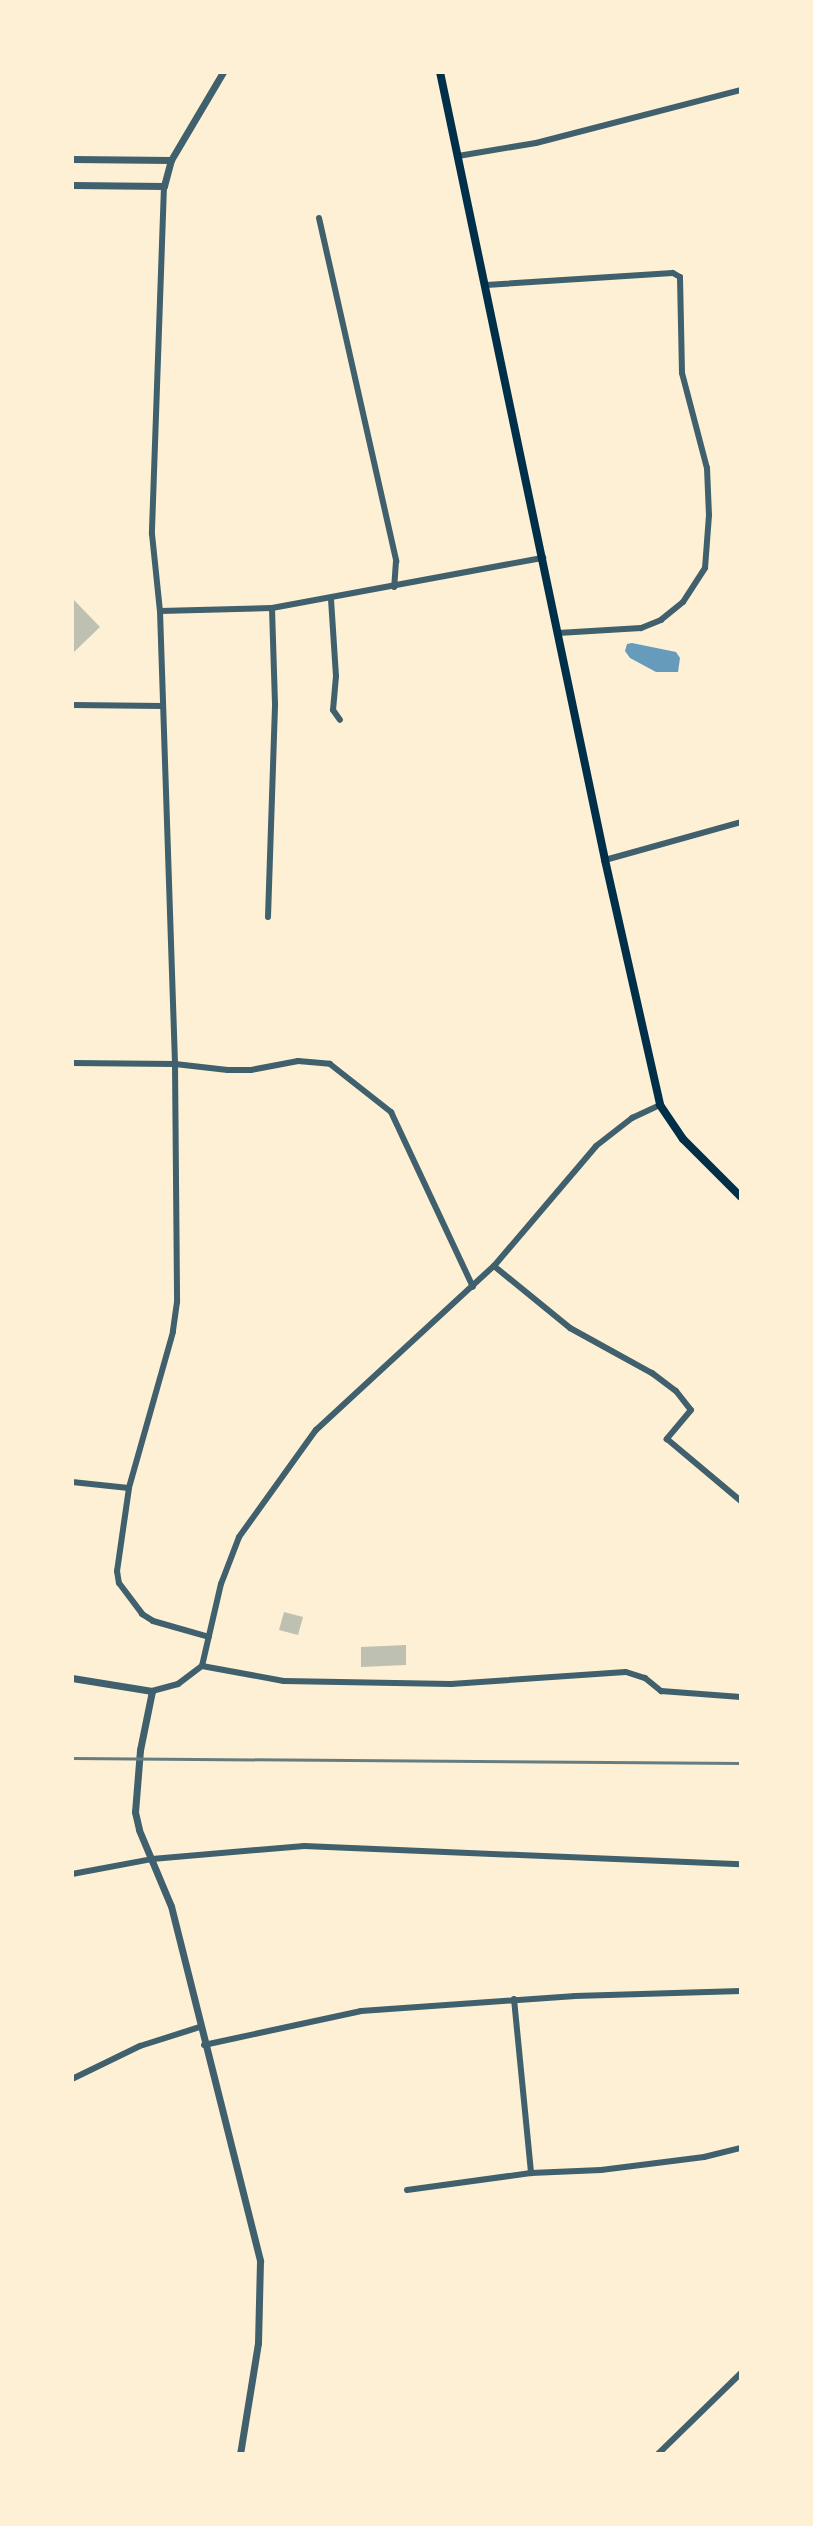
<!DOCTYPE html>
<html>
<head>
<meta charset="utf-8">
<style>
  body { margin:0 }
  #map { position:relative; width:813px; height:2526px; overflow:hidden; background:#fdf0d5; font-family:Mulish,sans-serif }
  div>[style] { position:absolute }
  .water>* { inset:0; background:#669bbc }
  .building>* { inset:0; background:#bec0b2 }
  .minor>* { height:6px; margin:-3px; padding:0 3px; transform-origin:3px; border-radius:3px; background:#3f606c }
  .tertiary>* { height:7px; margin:-3.5px; padding:0 3.5px; transform-origin:3.5px; border-radius:3.5px; background:#3f606c }
  .secondary>* { height:8px; margin:-4px; padding:0 4px; transform-origin:4px; border-radius:4px; background:#003049 }
  .rail>* { height:3px; margin:-1.5px; padding:0 1.5px; transform-origin:1.5px; border-radius:1.5px; background:#657d81 }
  span { translate:-50% -50%; white-space:nowrap; text-align:center; line-height:1.15; -webkit-text-stroke:6px #fdf0d5; paint-order:stroke }
  .frame { position:absolute; inset:0; border:74px solid #fdf0d5; pointer-events:none }
</style>
</head>
<body>
<div id="map">
  <div class="water">
    <div style="clip-path:polygon(632px 643px,676px 652px,680px 658px,678px 672px,656px 672px,630px 658px,625px 651px,627px 644px)"></div>
  </div>
  <div class="building">
    <div style="clip-path:polygon(72px 598px,100px 627px,72px 654px)"></div>
    <div style="clip-path:polygon(284px 1612px,303px 1617px,298px 1635px,279px 1630px)"></div>
    <div style="clip-path:polygon(406px 1645px,406px 1665px,361px 1667px,361px 1647px)"></div>
  </div>
  <div class="minor">
    <div style="left:458px;top:156px;width:79px;rotate:-9.5deg"></div>
    <div style="left:536px;top:143px;width:212px;rotate:-14.5deg"></div>
    <div style="left:164px;top:186px;width:348px;rotate:92deg"></div>
    <div style="left:152px;top:534px;width:77px;rotate:84.1deg"></div>
    <div style="left:160px;top:611px;width:453px;rotate:88.1deg"></div>
    <div style="left:175px;top:1064px;width:238px;rotate:89.5deg"></div>
    <div style="left:177px;top:1302px;width:30px;rotate:98deg"></div>
    <div style="left:173px;top:1332px;width:162px;rotate:105.8deg"></div>
    <div style="left:129px;top:1488px;width:84px;rotate:98.2deg"></div>
    <div style="left:117px;top:1571px;width:12px;rotate:81deg"></div>
    <div style="left:119px;top:1583px;width:39px;rotate:53deg"></div>
    <div style="left:142px;top:1614px;width:13px;rotate:32deg"></div>
    <div style="left:153px;top:1621px;width:58px;rotate:15.9deg"></div>
    <div style="left:319px;top:218px;width:352px;rotate:77.3deg"></div>
    <div style="left:396px;top:561px;width:26px;rotate:94deg"></div>
    <div style="left:486px;top:285px;width:187px;rotate:-3.7deg"></div>
    <div style="left:673px;top:273px;width:8px;rotate:30deg"></div>
    <div style="left:680px;top:277px;width:96px;rotate:88.8deg"></div>
    <div style="left:682px;top:373px;width:98px;rotate:75.3deg"></div>
    <div style="left:707px;top:468px;width:47px;rotate:87.6deg"></div>
    <div style="left:709px;top:515px;width:53px;rotate:94.3deg"></div>
    <div style="left:705px;top:568px;width:40px;rotate:122.9deg"></div>
    <div style="left:683px;top:602px;width:28px;rotate:141deg"></div>
    <div style="left:661px;top:620px;width:22px;rotate:158deg"></div>
    <div style="left:641px;top:628px;width:83px;rotate:176.6deg"></div>
    <div style="left:331px;top:599px;width:77px;rotate:86.3deg"></div>
    <div style="left:336px;top:676px;width:34px;rotate:95deg"></div>
    <div style="left:333px;top:710px;width:12px;rotate:55deg"></div>
    <div style="left:160px;top:611px;width:112px;rotate:-1.5deg"></div>
    <div style="left:272px;top:608px;width:276px;rotate:-10.5deg"></div>
    <div style="left:72px;top:705px;width:91px;rotate:0.6deg"></div>
    <div style="left:605px;top:860px;width:141px;rotate:-15.6deg"></div>
    <div style="left:268px;top:917px;width:213px;rotate:-88.1deg"></div>
    <div style="left:275px;top:704px;width:96px;rotate:-91.8deg"></div>
    <div style="left:72px;top:1063px;width:103px;rotate:0.6deg"></div>
    <div style="left:175px;top:1064px;width:53px;rotate:6.5deg"></div>
    <div style="left:228px;top:1070px;width:23px"></div>
    <div style="left:251px;top:1070px;width:48px;rotate:-10.8deg"></div>
    <div style="left:298px;top:1061px;width:32px;rotate:5deg"></div>
    <div style="left:330px;top:1064px;width:78px;rotate:38.2deg"></div>
    <div style="left:391px;top:1112px;width:193px;rotate:64.9deg"></div>
    <div style="left:494px;top:1266px;width:98px;rotate:39.2deg"></div>
    <div style="left:570px;top:1328px;width:94px;rotate:28.8deg"></div>
    <div style="left:652px;top:1373px;width:30px;rotate:37deg"></div>
    <div style="left:676px;top:1391px;width:24px;rotate:52deg"></div>
    <div style="left:691px;top:1410px;width:38px;rotate:130deg"></div>
    <div style="left:667px;top:1439px;width:97px;rotate:40deg"></div>
    <div style="left:72px;top:1482px;width:57px;rotate:6deg"></div>
    <div style="left:202px;top:1666px;width:84px;rotate:-77deg"></div>
    <div style="left:221px;top:1584px;width:50px;rotate:-69deg"></div>
    <div style="left:239px;top:1537px;width:132px;rotate:-54.3deg"></div>
    <div style="left:316px;top:1430px;width:242px;rotate:-42.7deg"></div>
    <div style="left:494px;top:1266px;width:157px;rotate:-49.6deg"></div>
    <div style="left:596px;top:1146px;width:46px;rotate:-37.9deg"></div>
    <div style="left:632px;top:1118px;width:31px;rotate:-25deg"></div>
    <div style="left:152px;top:1691px;width:27px;rotate:-15deg"></div>
    <div style="left:178px;top:1684px;width:30px;rotate:-37deg"></div>
    <div style="left:202px;top:1666px;width:83px;rotate:10.4deg"></div>
    <div style="left:284px;top:1681px;width:167px;rotate:1deg"></div>
    <div style="left:451px;top:1684px;width:175px;rotate:-3.9deg"></div>
    <div style="left:626px;top:1672px;width:20px;rotate:18deg"></div>
    <div style="left:645px;top:1678px;width:21px;rotate:39deg"></div>
    <div style="left:661px;top:1691px;width:80px;rotate:4.3deg"></div>
    <div style="left:72px;top:1874px;width:81px;rotate:-10.6deg"></div>
    <div style="left:152px;top:1859px;width:153px;rotate:-4.9deg"></div>
    <div style="left:304px;top:1846px;width:437px;rotate:2.4deg"></div>
    <div style="left:514px;top:1999px;width:175px;rotate:84.4deg"></div>
    <div style="left:204px;top:2045px;width:161px;rotate:-12.2deg"></div>
    <div style="left:361px;top:2011px;width:215px;rotate:-4deg"></div>
    <div style="left:575px;top:1996px;width:166px;rotate:-1.7deg"></div>
    <div style="left:72px;top:2079px;width:76px;rotate:-25.9deg"></div>
    <div style="left:140px;top:2046px;width:63px;rotate:-17.6deg"></div>
    <div style="left:407px;top:2190px;width:125px;rotate:-7.8deg"></div>
    <div style="left:531px;top:2173px;width:70px;rotate:-2.5deg"></div>
    <div style="left:601px;top:2170px;width:104px;rotate:-7.2deg"></div>
    <div style="left:704px;top:2157px;width:38px;rotate:-14deg"></div>
    <div style="left:658px;top:2454px;width:116px;rotate:-44.3deg"></div>
  </div>
  <div class="tertiary">
    <div style="left:72px;top:159px;width:99px;rotate:0.6deg"></div>
    <div style="left:72px;top:185px;width:92px;rotate:0.6deg"></div>
    <div style="left:164px;top:186px;width:27px;rotate:-75deg"></div>
    <div style="left:171px;top:160px;width:102px;rotate:-59.4deg"></div>
    <div style="left:72px;top:1678px;width:81px;rotate:9.2deg"></div>
    <div style="left:152px;top:1691px;width:60px;rotate:101.5deg"></div>
    <div style="left:140px;top:1750px;width:62px;rotate:94.6deg"></div>
    <div style="left:135px;top:1812px;width:18px;rotate:77deg"></div>
    <div style="left:139px;top:1830px;width:82px;rotate:67.2deg"></div>
    <div style="left:171px;top:1906px;width:366px;rotate:75.9deg"></div>
    <div style="left:260px;top:2261px;width:82px;rotate:91.4deg"></div>
    <div style="left:258px;top:2343px;width:112px;rotate:99.2deg"></div>
  </div>
  <div class="secondary">
    <div style="left:440px;top:72px;width:805px;rotate:78.17deg"></div>
    <div style="left:605px;top:860px;width:251px;rotate:77.3deg"></div>
    <div style="left:660px;top:1105px;width:41px;rotate:55.9deg"></div>
    <div style="left:683px;top:1139px;width:82px;rotate:45deg"></div>
  </div>
  <div class="rail">
    <div style="left:72px;top:1758px;width:669px;rotate:0.43deg"></div>
  </div>
  <div class="frame"></div>
</div>
</body>
</html>
